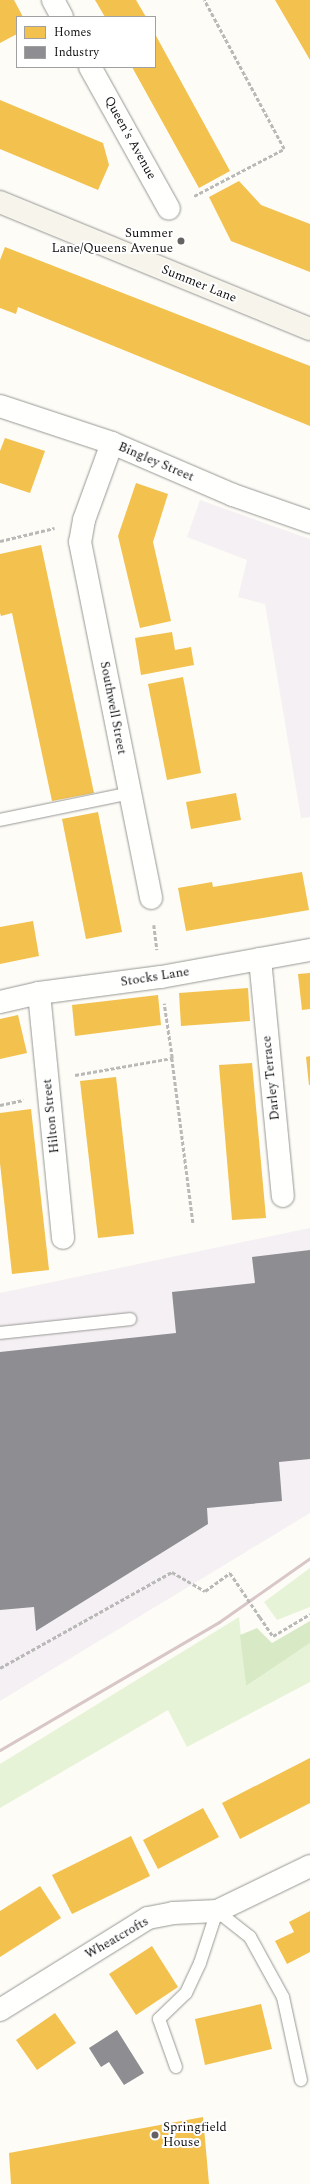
<!DOCTYPE html>
<html>
<head>
<meta charset="utf-8">
<style>
  body { margin:0 }
  #map { position:relative; width:310px; height:2184px; overflow:hidden; background:#fdfcf7; font-family:Spectral,serif }
  div>[style] { position:absolute }
  .industrial>* { inset:0; background:#f5f0f3 }
  .green>* { inset:0; background:#e7f3d7 }
  .forest>* { inset:0; background:#d8eac5 }
  .homes>* { inset:0; background:#f2c14e }
  .industry>* { inset:0; background:#8d8d92 }
  .path>* { height:2.5px; margin-top:-1.25px; transform-origin:0; background:repeating-linear-gradient(90deg,#b9b9b8 0 4px,transparent 0 6px) }
  .roads { filter:drop-shadow(0 0 1px #979795) drop-shadow(0 0 1px #979795) }
  .lane>* { height:12px; margin:-6px; padding:0 6px; transform-origin:6px; border-radius:6px; background:#fffffe }
  .street>* { height:22px; margin:-11px; padding:0 11px; transform-origin:11px; border-radius:11px; background:#fffffe }
  .secondary>* { height:22px; margin:-11px; padding:0 11px; transform-origin:11px; border-radius:11px; background:#f6f4eb }
  .rail>* { height:3px; margin:-1.5px; padding:0 1.5px; transform-origin:1.5px; border-radius:1.5px; background:#d9c6c7 }
  .path-bridge>* { height:2.5px; margin-top:-1.25px; transform-origin:0; background:repeating-linear-gradient(90deg,#b9b9b8 0 4px,transparent 0 6px) }
  .dots>* { width:11px; height:11px; translate:-50% -50%; box-sizing:border-box; border:2px solid #fff; border-radius:50% }
  span { translate:-50% -50%; white-space:nowrap; text-align:center; line-height:1.15; -webkit-text-stroke:4px #fff; paint-order:stroke }
  .street-label { font-size:13px; color:#111 }
  .poi-label { font-size:13px; color:#111 }
  .right { translate:-100% -50%; text-align:right }
  .left { translate:0 -50%; text-align:left }
  .legend { position:absolute; left:16px; top:16px; width:140px; height:52px; box-sizing:border-box; background:#fff; border:1px solid #a0a0a0; margin:0; padding:5px 7px; list-style:none; font-size:12px; color:#111 }
  .legend li { display:flex; align-items:center; gap:8px; height:20px }
  .legend b { width:20px; border:1px solid #a0a0a0 }
</style>
</head>
<body>
<div id="map">
  <div class="industrial">
    <div style="clip-path:polygon(200px 500px,310px 539px,310px 817px,301px 818px,265px 604px,238px 597px,247px 560px,187px 537px)"></div>
    <div style="clip-path:polygon(310px 1228px,310px 1513px,0 1701px,0 1293px)"></div>
  </div>
  <div class="green">
    <div style="clip-path:polygon(310px 1568px,310px 1607px,277px 1620px,264px 1602px)"></div>
    <div style="clip-path:polygon(239px 1617px,246px 1686px,310px 1643px,310px 1682px,187px 1747px,168px 1710px,0 1808px,0 1764px)"></div>
  </div>
  <div class="forest">
    <div style="clip-path:polygon(310px 1621px,310px 1643px,246px 1686px,240px 1635px,257px 1628px,272px 1643px)"></div>
  </div>
  <div class="homes">
    <div style="clip-path:polygon(0 0,14px 0,23px 17px,17px 17px,17px 34px,0 43px)"></div>
    <div style="clip-path:polygon(95px 0,136px 0,146px 17px,105px 17px)"></div>
    <div style="clip-path:polygon(275px 0,310px 0,310px 60px,299px 41px)"></div>
    <div style="clip-path:polygon(155px 34px,230px 171px,199px 188px,132px 67px,155px 67px)"></div>
    <div style="clip-path:polygon(0 100px,103px 143px,109px 165px,98px 190px,0 149px)"></div>
    <div style="clip-path:polygon(239px 181px,261px 205px,310px 224px,310px 272px,231px 241px,209px 197px)"></div>
    <div style="clip-path:polygon(5px 247px,310px 366px,310px 426px,18px 307px,16px 314px,0 308px,0 260px)"></div>
    <div style="clip-path:polygon(5px 438px,45px 451px,30px 493px,0 483px,0 451px)"></div>
    <div style="clip-path:polygon(136px 483px,168px 494px,153px 542px,171px 621px,140px 628px,118px 536px)"></div>
    <div style="clip-path:polygon(41px 545px,94px 793px,52px 801px,12px 613px,1px 616px,0 613px,0 554px)"></div>
    <div style="clip-path:polygon(172px 632px,175px 650px,191px 647px,194px 665px,141px 675px,135px 638px)"></div>
    <div style="clip-path:polygon(183px 677px,201px 773px,167px 780px,148px 684px)"></div>
    <div style="clip-path:polygon(236px 793px,241px 820px,191px 829px,186px 802px)"></div>
    <div style="clip-path:polygon(98px 812px,122px 932px,86px 939px,62px 819px)"></div>
    <div style="clip-path:polygon(302px 872px,309px 910px,186px 931px,178px 888px,212px 882px,213px 887px)"></div>
    <div style="clip-path:polygon(33px 921px,39px 956px,0 964px,0 927px)"></div>
    <div style="clip-path:polygon(310px 973px,310px 1009px,302px 1010px,298px 974px)"></div>
    <div style="clip-path:polygon(248px 988px,250px 1021px,181px 1026px,179px 993px)"></div>
    <div style="clip-path:polygon(158px 995px,161px 1025px,75px 1036px,72px 1005px)"></div>
    <div style="clip-path:polygon(18px 1015px,27px 1053px,0 1059px,0 1019px)"></div>
    <div style="clip-path:polygon(310px 1056px,310px 1085px,309px 1085px,306px 1057px)"></div>
    <div style="clip-path:polygon(252px 1063px,266px 1218px,232px 1220px,219px 1065px)"></div>
    <div style="clip-path:polygon(116px 1077px,134px 1234px,98px 1238px,80px 1081px)"></div>
    <div style="clip-path:polygon(31px 1109px,49px 1270px,12px 1274px,0 1163px,0 1113px)"></div>
    <div style="clip-path:polygon(310px 1758px,310px 1803px,240px 1839px,222px 1803px)"></div>
    <div style="clip-path:polygon(203px 1808px,219px 1837px,158px 1869px,143px 1840px)"></div>
    <div style="clip-path:polygon(131px 1836px,150px 1876px,72px 1914px,52px 1875px)"></div>
    <div style="clip-path:polygon(40px 1886px,61px 1918px,0 1957px,0 1911px)"></div>
    <div style="clip-path:polygon(310px 1911px,310px 1952px,287px 1964px,275px 1941px,294px 1932px,289px 1922px)"></div>
    <div style="clip-path:polygon(152px 1946px,178px 1987px,136px 2015px,109px 1974px)"></div>
    <div style="clip-path:polygon(261px 2004px,272px 2049px,205px 2065px,195px 2019px)"></div>
    <div style="clip-path:polygon(55px 2013px,76px 2043px,37px 2070px,16px 2040px)"></div>
    <div style="clip-path:polygon(203px 2117px,209px 2184px,11px 2184px,9px 2153px)"></div>
  </div>
  <div class="industry">
    <div style="clip-path:polygon(310px 1250px,310px 1459px,279px 1462px,282px 1501px,207px 1508px,208px 1524px,36px 1631px,34px 1607px,0 1610px,0 1352px,176px 1333px,172px 1292px,255px 1283px,252px 1257px)"></div>
    <div style="clip-path:polygon(117px 2030px,144px 2073px,124px 2085px,109px 2062px,101px 2067px,89px 2048px)"></div>
  </div>
  <div class="path">
    <div style="left:194px;top:196px;width:102px;rotate:-27.6deg"></div>
    <div style="left:284px;top:149px;width:169px;rotate:-118.2deg"></div>
    <div style="left:0;top:541px;width:56px;rotate:-13.5deg"></div>
    <div style="left:154px;top:925px;width:25px;rotate:83deg"></div>
    <div style="left:172px;top:1058px;width:166px;rotate:82.7deg"></div>
    <div style="left:75px;top:1075px;width:98px;rotate:-9.9deg"></div>
    <div style="left:172px;top:1058px;width:55px;rotate:-98.4deg"></div>
    <div style="left:0;top:1105px;width:24px;rotate:-12deg"></div>
    <div style="left:260px;top:1617px;width:23px;rotate:56deg"></div>
    <div style="left:273px;top:1636px;width:43px;rotate:-30.7deg"></div>
    <div style="left:0;top:1668px;width:197px;rotate:-29.2deg"></div>
    <div style="left:172px;top:1572px;width:38px;rotate:30deg"></div>
    <div style="left:205px;top:1591px;width:31px;rotate:-36deg"></div>
    <div style="left:230px;top:1573px;width:19px;rotate:55deg"></div>
  </div>
  <div class="roads">
    <div class="lane">
      <div style="left:0;top:820px;width:133px;rotate:-11.7deg"></div>
      <div style="left:0;top:1333px;width:131px;rotate:-6.1deg"></div>
      <div style="left:176px;top:2067px;width:51px;rotate:-109.5deg"></div>
      <div style="left:159px;top:2019px;width:37px;rotate:-44deg"></div>
      <div style="left:186px;top:1993px;width:33px;rotate:-65deg"></div>
      <div style="left:200px;top:1963px;width:55px;rotate:-71.9deg"></div>
      <div style="left:217px;top:1911px;width:42px;rotate:38.2deg"></div>
      <div style="left:250px;top:1937px;width:68px;rotate:61.2deg"></div>
      <div style="left:283px;top:1997px;width:85px;rotate:77.8deg"></div>
    </div>
    <div class="street">
      <div style="left:53px;top:0;width:19px;rotate:62deg"></div>
      <div style="left:90px;top:67px;width:162px;rotate:60.9deg"></div>
      <div style="left:0;top:406px;width:118px;rotate:18.3deg"></div>
      <div style="left:112px;top:443px;width:132px;rotate:23.3deg"></div>
      <div style="left:233px;top:495px;width:82px;rotate:19.3deg"></div>
      <div style="left:112px;top:443px;width:82px;rotate:110deg"></div>
      <div style="left:84px;top:520px;width:22px;rotate:100deg"></div>
      <div style="left:80px;top:542px;width:363px;rotate:78.7deg"></div>
      <div style="left:260px;top:959px;width:238px;rotate:84.5deg"></div>
      <div style="left:39px;top:993px;width:246px;rotate:84.4deg"></div>
      <div style="left:0;top:1002px;width:40px;rotate:-13deg"></div>
      <div style="left:39px;top:993px;width:123px;rotate:-7.5deg"></div>
      <div style="left:161px;top:977px;width:151px;rotate:-10.3deg"></div>
      <div style="left:0;top:2010px;width:174px;rotate:-31.9deg"></div>
      <div style="left:148px;top:1918px;width:25px;rotate:-11deg"></div>
      <div style="left:173px;top:1913px;width:44px;rotate:-2.6deg"></div>
      <div style="left:217px;top:1911px;width:103px;rotate:-25.8deg"></div>
    </div>
    <div class="secondary">
      <div style="left:0;top:202px;width:335px;rotate:22.3deg"></div>
    </div>
  </div>
  <div class="rail">
    <div style="left:0;top:1750px;width:254px;rotate:-30.3deg"></div>
    <div style="left:219px;top:1622px;width:111px;rotate:-35.1deg"></div>
  </div>
  <div class="path-bridge">
    <div style="left:241px;top:1589px;width:34px;rotate:56deg"></div>
  </div>
  <div class="dots">
    <div style="left:181px;top:241px;background:#646362"></div>
    <div style="left:155px;top:2135px;background:#646362"></div>
  </div>
  <div class="street-label">
    <span style="left:130px;top:138px;rotate:61deg">Queen's Avenue</span>
    <span style="left:199px;top:284px;rotate:22deg">Summer Lane</span>
    <span style="left:156px;top:462px;rotate:23deg">Bingley Street</span>
    <span style="left:113px;top:708px;rotate:79deg">Southwell Street</span>
    <span style="left:155px;top:977px;rotate:-9deg">Stocks Lane</span>
    <span style="left:271px;top:1078px;rotate:-96deg">Darley Terrace</span>
    <span style="left:51px;top:1116px;rotate:-96deg">Hilton Street</span>
    <span style="left:117px;top:1938px;rotate:-30deg">Wheatcrofts</span>
  </div>
  <div class="poi-label">
    <span class="right" style="left:173px;top:241px">Summer<br>Lane/Queens Avenue</span>
    <span class="left" style="left:163px;top:2135px">Springfield<br>House</span>
  </div>
  <ul class="legend">
  <li><b style="height:11px;background:#f2c14e"></b>Homes</li>
  <li><b style="height:11px;background:#8d8d92"></b>Industry</li>
  </ul>
</div>
</body>
</html>
